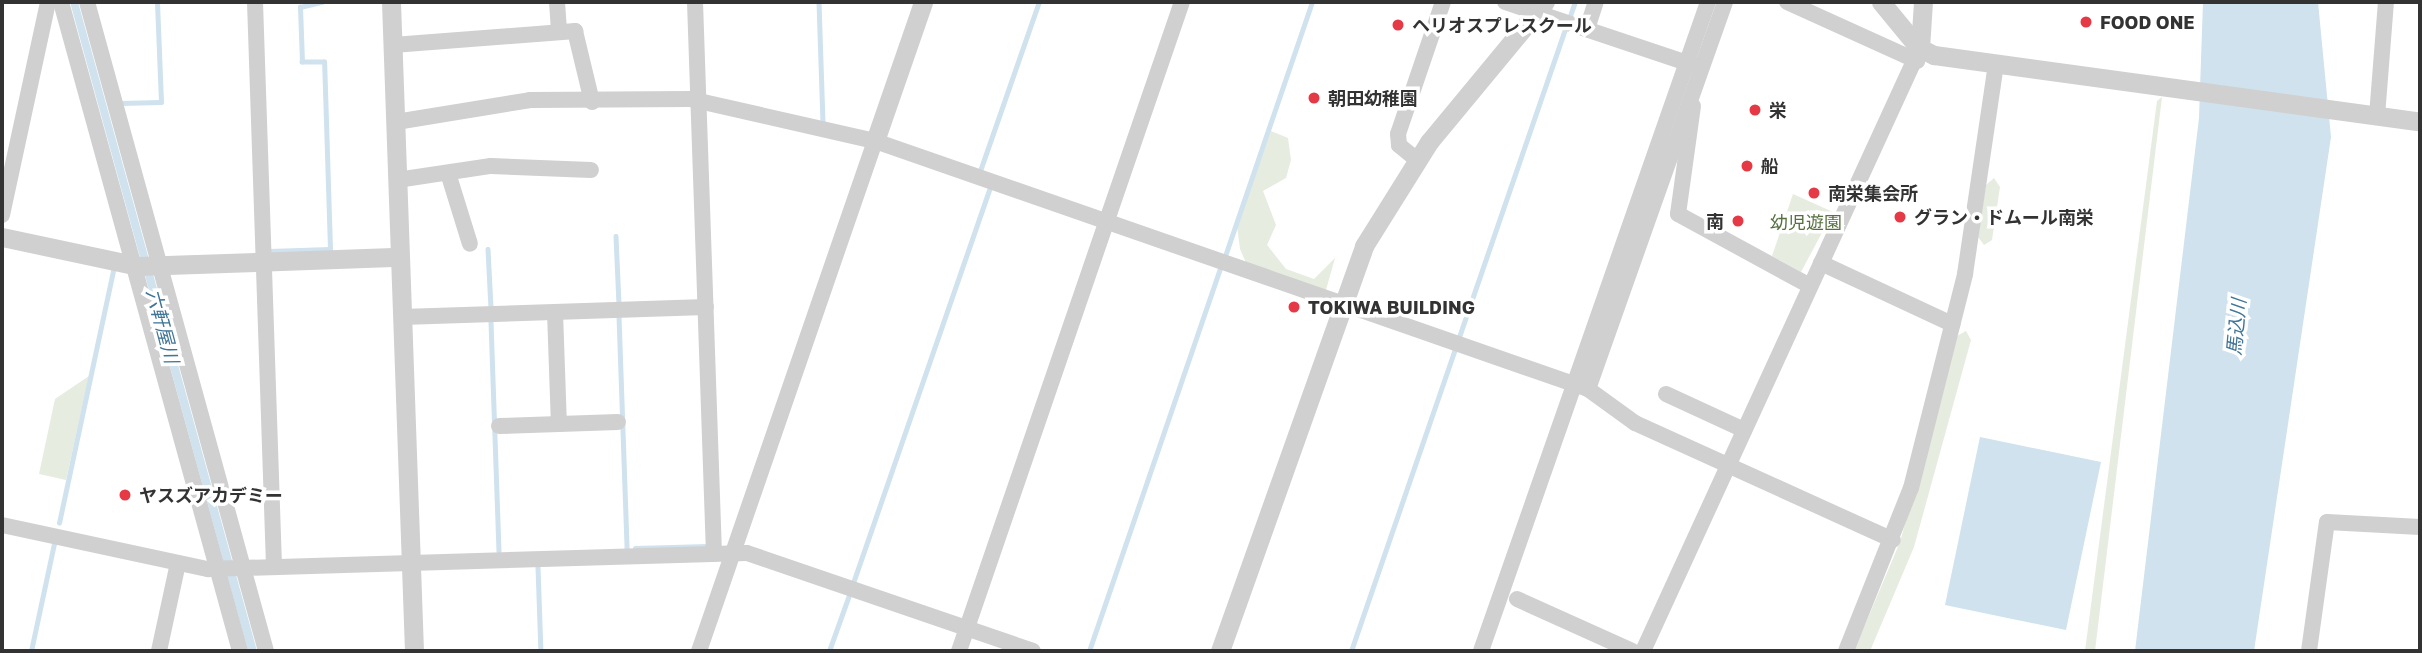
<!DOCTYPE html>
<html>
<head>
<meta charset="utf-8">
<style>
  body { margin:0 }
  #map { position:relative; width:2422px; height:653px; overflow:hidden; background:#fff; font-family:"Golos Text","Noto Sans JP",sans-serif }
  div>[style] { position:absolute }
  .green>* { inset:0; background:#e6ecdf }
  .water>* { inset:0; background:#cfe2ee }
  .stream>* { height:4.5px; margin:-2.25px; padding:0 2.25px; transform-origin:2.25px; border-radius:2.25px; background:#cfe2ee }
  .minor>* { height:16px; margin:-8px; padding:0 8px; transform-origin:8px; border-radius:8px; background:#d0d0d0 }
  .tertiary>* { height:19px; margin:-9.5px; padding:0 9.5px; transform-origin:9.5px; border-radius:9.5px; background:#d0d0d0 }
  .dots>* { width:19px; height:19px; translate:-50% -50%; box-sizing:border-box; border:4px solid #fff; border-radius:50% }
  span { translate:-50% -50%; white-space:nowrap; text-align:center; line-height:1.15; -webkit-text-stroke:7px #fff; paint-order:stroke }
  .poi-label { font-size:18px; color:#333; font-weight:700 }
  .left { translate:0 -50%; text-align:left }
  .right { translate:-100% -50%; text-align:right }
  .park-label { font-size:18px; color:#56703f }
  .water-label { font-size:19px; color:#3f7597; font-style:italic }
  .frame { position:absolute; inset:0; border:4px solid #333; pointer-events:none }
</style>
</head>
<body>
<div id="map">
  <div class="green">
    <div style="clip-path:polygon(2162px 97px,2095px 651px,2085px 651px,2157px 101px)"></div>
    <div style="clip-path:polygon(1271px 131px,1288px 138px,1291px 160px,1286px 178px,1263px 191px,1276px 225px,1267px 245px,1286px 269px,1314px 279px,1335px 258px,1326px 290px,1247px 265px,1240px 249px,1237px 226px)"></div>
    <div style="clip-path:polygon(1994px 178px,2000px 187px,1992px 240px,1984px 245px,1978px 237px,1986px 185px)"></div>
    <div style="clip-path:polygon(1793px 194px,1833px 212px,1801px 272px,1772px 256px)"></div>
    <div style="clip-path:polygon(1966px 331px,1971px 340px,1914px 547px,1870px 651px,1854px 651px,1900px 542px,1957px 336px)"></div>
    <div style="clip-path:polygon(89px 376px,66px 480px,39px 474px,55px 399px)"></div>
  </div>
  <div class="water">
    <div style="clip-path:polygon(70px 2px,78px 2px,257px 651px,248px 651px)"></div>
    <div style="clip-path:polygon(2203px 2px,2318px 2px,2331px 137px,2254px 651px,2135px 651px,2199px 118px)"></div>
    <div style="clip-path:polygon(1980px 437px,2101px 462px,2066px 630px,1945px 605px)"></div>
  </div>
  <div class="stream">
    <div style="left:819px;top:2px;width:120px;rotate:88.1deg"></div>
    <div style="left:1569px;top:19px;width:18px;rotate:-71deg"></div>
    <div style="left:120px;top:103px;width:41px;rotate:-1.4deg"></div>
    <div style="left:161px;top:102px;width:100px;rotate:-92.3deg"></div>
    <div style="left:980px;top:171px;width:179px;rotate:-70.8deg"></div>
    <div style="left:616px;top:236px;width:68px;rotate:87.5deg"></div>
    <div style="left:488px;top:249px;width:60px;rotate:87.1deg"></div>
    <div style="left:269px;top:251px;width:61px;rotate:-1.9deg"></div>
    <div style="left:330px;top:249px;width:187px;rotate:-91.8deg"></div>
    <div style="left:324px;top:62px;width:22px;rotate:180deg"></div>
    <div style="left:302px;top:62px;width:55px;rotate:-92.1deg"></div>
    <div style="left:300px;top:7px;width:22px;rotate:-13deg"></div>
    <div style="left:1224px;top:259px;width:272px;rotate:-71.1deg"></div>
    <div style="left:619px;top:316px;width:233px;rotate:88deg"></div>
    <div style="left:491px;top:322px;width:229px;rotate:88deg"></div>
    <div style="left:1458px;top:340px;width:331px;rotate:-71deg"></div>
    <div style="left:59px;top:523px;width:258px;rotate:-77.9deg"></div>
    <div style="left:635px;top:548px;width:73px;rotate:-1.6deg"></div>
    <div style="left:538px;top:567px;width:84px;rotate:88deg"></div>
    <div style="left:853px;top:583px;width:418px;rotate:-70.9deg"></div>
    <div style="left:31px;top:651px;width:109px;rotate:-77.9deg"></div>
    <div style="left:829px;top:651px;width:59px;rotate:-70.3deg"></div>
    <div style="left:1089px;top:651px;width:405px;rotate:-71.1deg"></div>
    <div style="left:1351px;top:651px;width:319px;rotate:-71deg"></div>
  </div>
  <div class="minor">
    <div style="left:61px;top:2px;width:673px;rotate:74.58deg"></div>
    <div style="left:87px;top:2px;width:673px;rotate:74.58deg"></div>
    <div style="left:255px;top:2px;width:565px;rotate:88.07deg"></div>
    <div style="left:557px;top:2px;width:26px;rotate:86deg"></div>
    <div style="left:695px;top:2px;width:552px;rotate:88.03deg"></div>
    <div style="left:1505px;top:2px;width:198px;rotate:18.5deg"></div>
    <div style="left:1787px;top:2px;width:143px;rotate:24.4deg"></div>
    <div style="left:1587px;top:29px;width:28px;rotate:-72deg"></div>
    <div style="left:393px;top:45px;width:183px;rotate:-4.4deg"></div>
    <div style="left:575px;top:31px;width:73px;rotate:76.5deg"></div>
    <div style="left:1693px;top:106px;width:109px;rotate:97.9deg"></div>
    <div style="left:1678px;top:214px;width:150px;rotate:28.6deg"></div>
    <div style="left:2377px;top:116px;width:114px;rotate:-85.5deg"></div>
    <div style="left:396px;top:122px;width:136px;rotate:-9.3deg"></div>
    <div style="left:530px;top:100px;width:160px;rotate:-0.4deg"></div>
    <div style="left:690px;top:99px;width:190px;rotate:12.8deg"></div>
    <div style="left:875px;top:141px;width:755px;rotate:19.18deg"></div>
    <div style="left:1588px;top:389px;width:58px;rotate:35.9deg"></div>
    <div style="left:1635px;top:423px;width:283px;rotate:24.4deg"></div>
    <div style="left:1416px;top:159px;width:22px;rotate:-141deg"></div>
    <div style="left:1399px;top:145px;width:11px;rotate:-95deg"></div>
    <div style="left:1398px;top:134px;width:139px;rotate:-71.2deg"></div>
    <div style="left:448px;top:173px;width:74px;rotate:72.8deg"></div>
    <div style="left:397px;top:180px;width:95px;rotate:-8.5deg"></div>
    <div style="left:491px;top:166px;width:100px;rotate:2.3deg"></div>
    <div style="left:2px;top:215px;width:218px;rotate:-77.8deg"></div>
    <div style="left:1821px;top:263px;width:145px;rotate:25deg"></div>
    <div style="left:555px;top:312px;width:112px;rotate:88deg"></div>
    <div style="left:402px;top:317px;width:304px;rotate:-1.9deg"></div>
    <div style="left:1588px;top:389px;width:411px;rotate:-70.5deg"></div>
    <div style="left:1666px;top:394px;width:86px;rotate:24.8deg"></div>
    <div style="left:499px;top:426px;width:119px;rotate:-1.9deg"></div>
    <div style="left:2px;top:525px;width:211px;rotate:12.1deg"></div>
    <div style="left:208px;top:569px;width:539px;rotate:-1.7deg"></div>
    <div style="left:747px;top:553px;width:302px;rotate:18.9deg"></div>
    <div style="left:1517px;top:599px;width:126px;rotate:24.3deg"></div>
    <div style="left:159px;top:651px;width:90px;rotate:-77.8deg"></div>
    <div style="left:699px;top:651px;width:540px;rotate:-70.96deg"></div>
    <div style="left:959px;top:651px;width:686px;rotate:-71.04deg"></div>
    <div style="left:1481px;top:651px;width:688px;rotate:-70.72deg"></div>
    <div style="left:1643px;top:651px;width:664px;rotate:-65.33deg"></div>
    <div style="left:1846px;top:651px;width:175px;rotate:-68.3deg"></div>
    <div style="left:1911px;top:488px;width:221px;rotate:-75.8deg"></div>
    <div style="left:1965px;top:274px;width:213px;rotate:-81.6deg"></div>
    <div style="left:2309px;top:651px;width:130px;rotate:-82.1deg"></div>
    <div style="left:2327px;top:522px;width:93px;rotate:3.1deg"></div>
  </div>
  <div class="tertiary">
    <div style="left:391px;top:2px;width:649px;rotate:87.97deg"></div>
    <div style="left:1881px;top:2px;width:58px;rotate:50.6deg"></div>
    <div style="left:1918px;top:47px;width:18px;rotate:27deg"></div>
    <div style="left:1934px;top:55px;width:491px;rotate:7.8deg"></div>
    <div style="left:1920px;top:48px;width:46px;rotate:-86.3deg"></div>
    <div style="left:875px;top:141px;width:147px;rotate:-70.9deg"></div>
    <div style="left:2px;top:237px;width:139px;rotate:12deg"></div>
    <div style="left:138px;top:266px;width:262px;rotate:-2deg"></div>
    <div style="left:1220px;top:651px;width:430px;rotate:-70.4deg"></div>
    <div style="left:1364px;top:246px;width:123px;rotate:-58deg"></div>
    <div style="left:1429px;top:142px;width:182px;rotate:-50.4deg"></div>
  </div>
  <div class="dots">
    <div style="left:2086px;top:22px;background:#e63946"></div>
    <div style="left:1398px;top:25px;background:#e63946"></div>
    <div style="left:1314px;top:98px;background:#e63946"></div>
    <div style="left:1755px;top:110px;background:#e63946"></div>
    <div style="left:1747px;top:166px;background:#e63946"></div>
    <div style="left:1814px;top:193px;background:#e63946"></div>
    <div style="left:1900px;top:217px;background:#e63946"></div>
    <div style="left:1738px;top:221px;background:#e63946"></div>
    <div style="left:1294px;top:307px;background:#e63946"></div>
    <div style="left:125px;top:495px;background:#e63946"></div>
  </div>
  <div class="poi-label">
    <span class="left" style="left:2100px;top:22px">FOOD ONE</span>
    <span class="left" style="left:1412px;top:25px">ヘリオスプレスクール</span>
    <span class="left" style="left:1328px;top:98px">朝田幼稚園</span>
    <span class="left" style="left:1769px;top:110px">栄</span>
    <span class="left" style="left:1761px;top:166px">船</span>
    <span class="left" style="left:1828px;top:193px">南栄集会所</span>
    <span class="left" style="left:1914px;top:217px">グラン・ドムール南栄</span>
    <span class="right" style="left:1724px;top:221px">南</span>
    <span class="left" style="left:1308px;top:307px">TOKIWA BUILDING</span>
    <span class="left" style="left:139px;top:495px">ヤスズアカデミー</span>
  </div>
  <div class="park-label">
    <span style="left:1806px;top:222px">幼児遊園</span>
  </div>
  <div class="water-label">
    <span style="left:163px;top:326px;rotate:75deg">六軒屋川</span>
    <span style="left:2236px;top:327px;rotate:-85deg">馬込川</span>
  </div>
  <div class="frame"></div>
</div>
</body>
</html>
